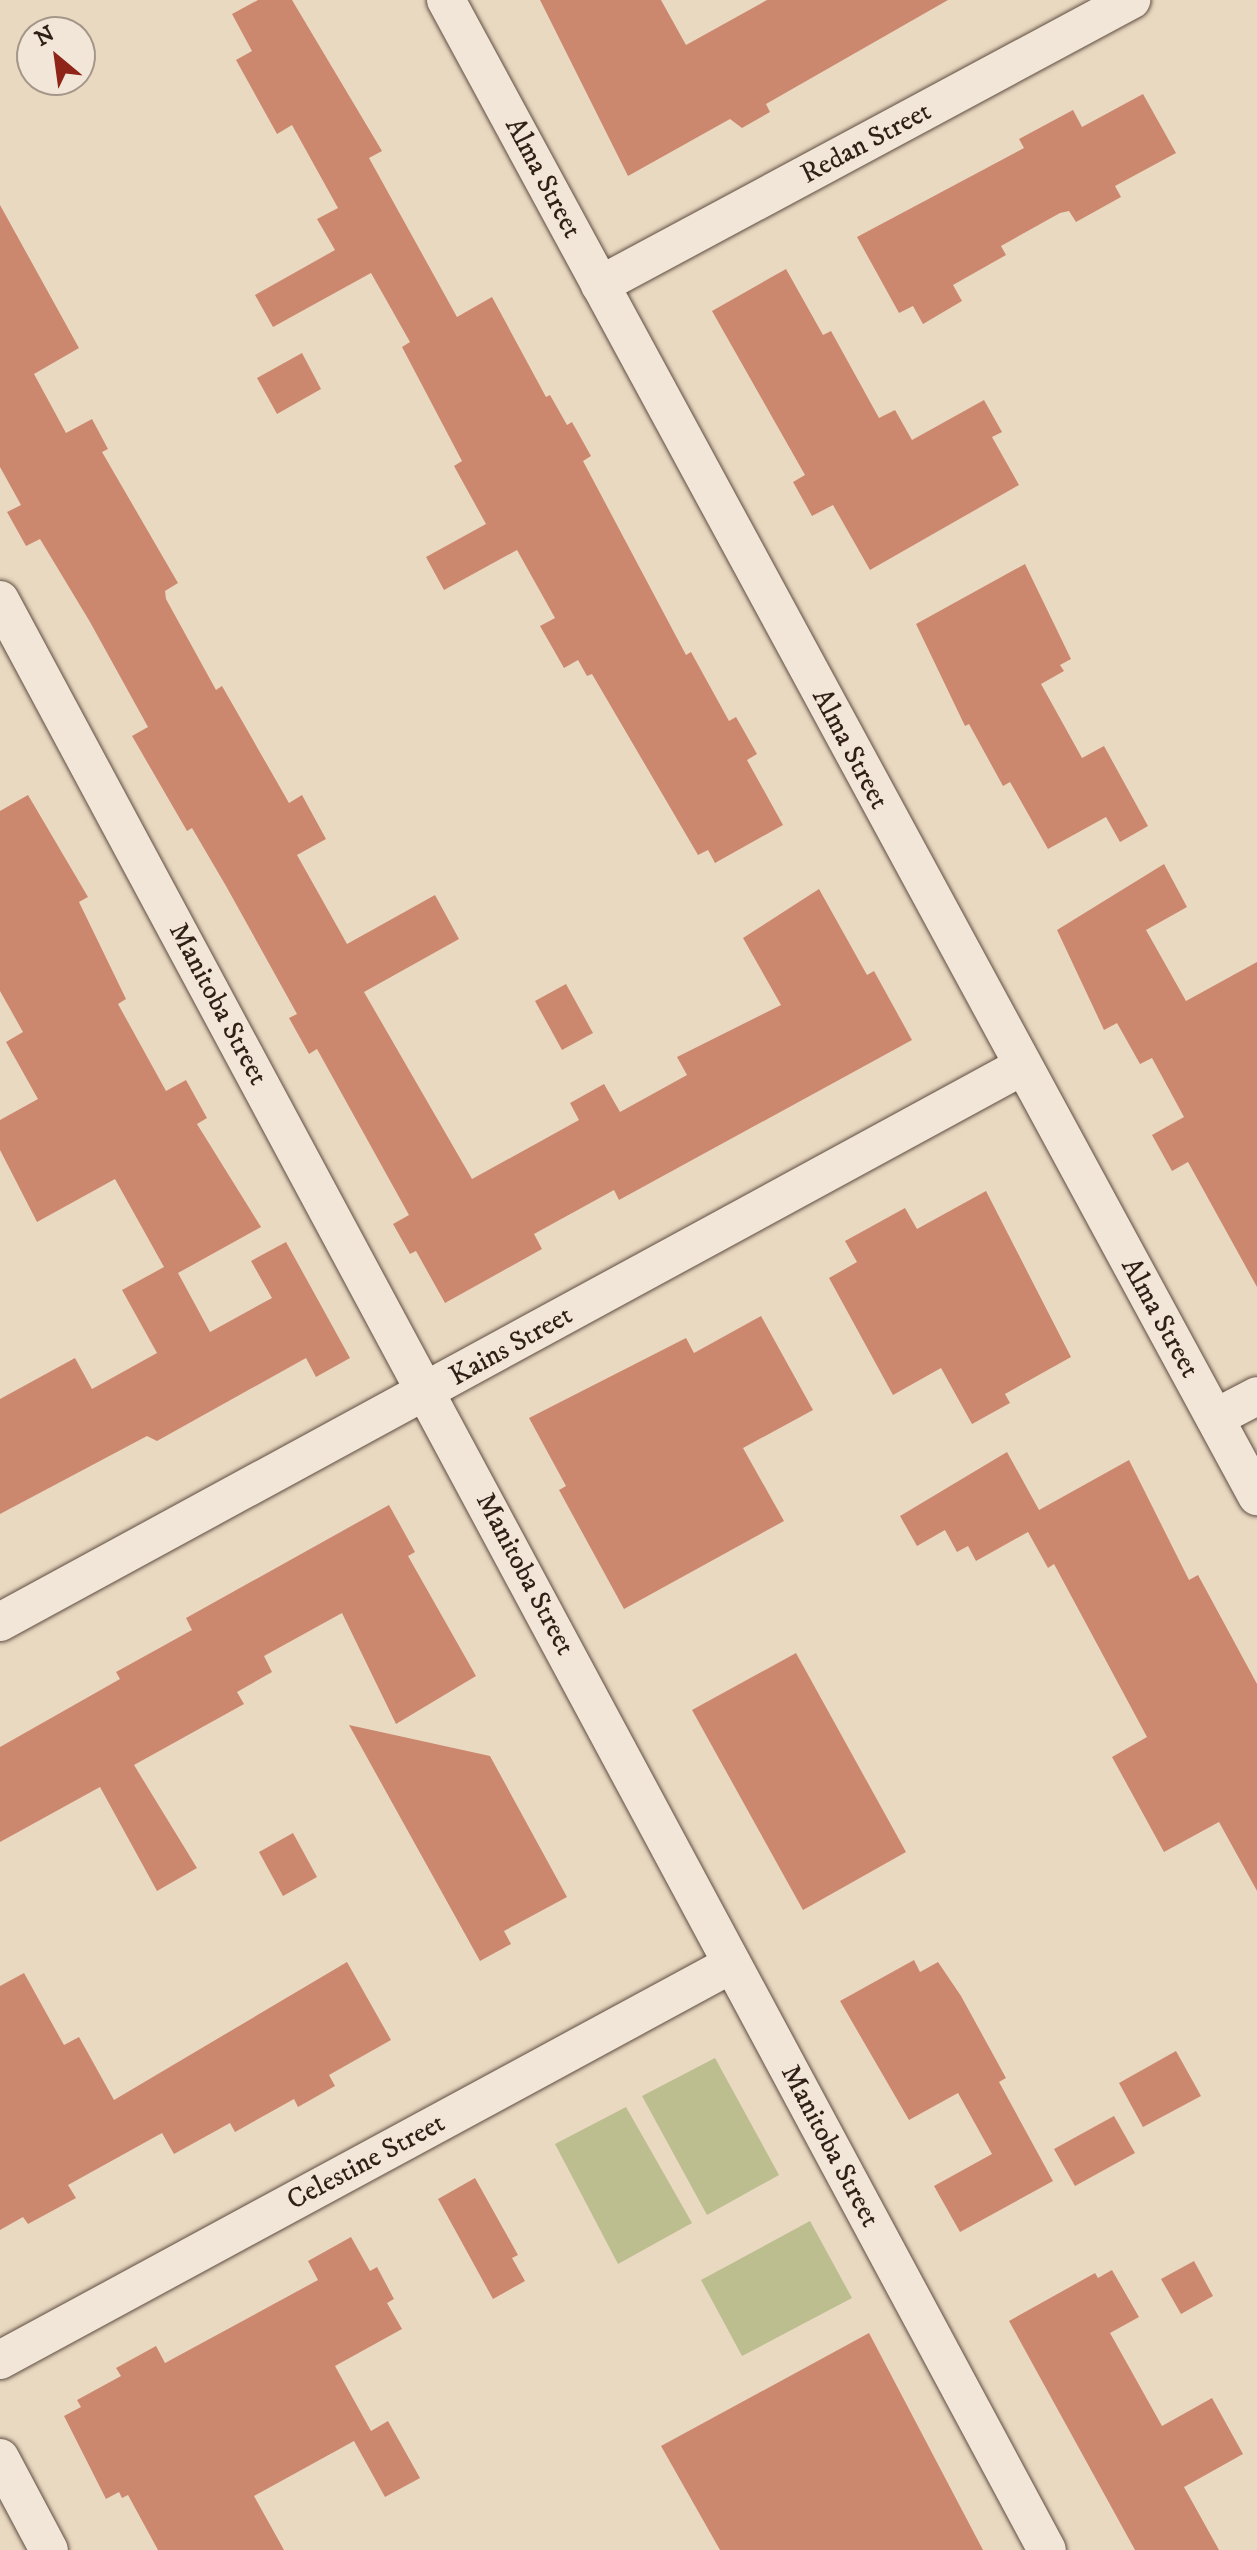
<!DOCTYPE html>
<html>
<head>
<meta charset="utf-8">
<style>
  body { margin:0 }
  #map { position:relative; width:1257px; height:2550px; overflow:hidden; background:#ead9c1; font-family:"IM FELL DW Pica",serif }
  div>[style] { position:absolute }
  .green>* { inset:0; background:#bcbe90 }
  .building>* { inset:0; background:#cc886f }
  .roads { filter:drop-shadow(0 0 2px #5f4e42) drop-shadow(0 0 2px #5f4e42) }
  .street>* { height:38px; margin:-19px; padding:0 19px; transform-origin:19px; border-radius:19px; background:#f1e6d7 }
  span { translate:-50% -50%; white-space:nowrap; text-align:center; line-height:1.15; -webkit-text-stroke:6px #f1e6d7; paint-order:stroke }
  .street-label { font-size:28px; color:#312017 }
  .north { position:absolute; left:16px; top:16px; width:80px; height:80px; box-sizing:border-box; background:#f1e6d7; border:2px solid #a4978a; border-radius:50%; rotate:331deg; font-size:22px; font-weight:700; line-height:32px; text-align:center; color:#312017 }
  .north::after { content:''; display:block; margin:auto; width:28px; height:36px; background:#8f2418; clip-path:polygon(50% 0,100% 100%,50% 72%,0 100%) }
</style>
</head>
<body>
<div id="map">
  <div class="green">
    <div style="clip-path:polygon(715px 2058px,779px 2175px,707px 2215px,642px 2096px)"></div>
    <div style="clip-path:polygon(626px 2107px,692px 2223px,618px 2264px,555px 2144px)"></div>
    <div style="clip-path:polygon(810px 2221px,852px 2298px,742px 2356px,701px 2280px)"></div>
  </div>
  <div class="building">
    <div style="clip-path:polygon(258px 0,292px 0,382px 151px,369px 158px,457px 317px,492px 297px,546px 397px,550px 395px,567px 425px,572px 422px,591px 456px,583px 461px,686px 655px,691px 652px,729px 721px,736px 717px,757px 754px,747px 760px,783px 825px,715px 863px,708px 850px,698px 855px,592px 674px,587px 676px,578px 660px,564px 668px,540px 626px,555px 618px,517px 550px,444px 590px,426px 557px,486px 524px,454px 466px,462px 461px,402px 347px,410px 342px,371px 273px,273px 327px,255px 295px,335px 250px,317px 219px,338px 208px,292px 125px,277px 134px,236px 60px,252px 51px,232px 14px)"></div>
    <div style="clip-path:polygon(540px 0,661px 0,686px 45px,767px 0,948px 0,766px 104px,770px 112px,742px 128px,730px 119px,628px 176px)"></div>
    <div style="clip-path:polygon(1143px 94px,1176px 153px,1115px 186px,1121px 197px,1076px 222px,1069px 211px,1060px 213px,1001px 246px,1006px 255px,953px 285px,962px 301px,923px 324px,913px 306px,899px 313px,857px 237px,1024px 148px,1019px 139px,1073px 110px,1082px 127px)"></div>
    <div style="clip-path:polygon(0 205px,79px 348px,34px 374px,66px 433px,92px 419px,108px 449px,102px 452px,178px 583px,165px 591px,166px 599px,216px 690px,222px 686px,289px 803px,302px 795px,326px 839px,297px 855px,347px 944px,435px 895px,459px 939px,364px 992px,472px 1179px,579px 1120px,570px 1103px,604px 1084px,620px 1112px,687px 1075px,677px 1057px,781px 1005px,743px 938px,819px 889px,867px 975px,874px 971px,912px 1040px,619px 1200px,614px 1190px,534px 1234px,542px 1249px,445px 1303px,416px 1251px,410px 1254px,393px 1224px,409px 1215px,317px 1049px,309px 1054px,289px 1018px,297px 1014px,226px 886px,192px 828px,187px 831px,132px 736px,148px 727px,90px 622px,40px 539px,26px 546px,7px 512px,21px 505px,0 467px)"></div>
    <div style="clip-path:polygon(786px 269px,823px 335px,831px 331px,879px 418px,895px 410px,912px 440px,984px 400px,1002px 432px,992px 437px,1019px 485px,870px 570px,833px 505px,812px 516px,793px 482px,805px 475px,712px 311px)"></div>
    <div style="clip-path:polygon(302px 353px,321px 389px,277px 414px,257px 378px)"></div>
    <div style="clip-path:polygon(1025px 564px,1071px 659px,1060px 665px,1064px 671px,1041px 684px,1082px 758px,1104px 746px,1148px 826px,1120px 842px,1106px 817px,1048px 849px,1010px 782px,1003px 786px,969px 724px,965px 726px,916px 624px)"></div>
    <div style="clip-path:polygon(28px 795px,88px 897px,79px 902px,126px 999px,118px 1004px,166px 1091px,186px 1080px,207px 1118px,197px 1124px,261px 1227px,178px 1273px,210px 1332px,272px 1298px,251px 1261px,286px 1242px,350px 1358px,316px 1377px,306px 1358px,157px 1441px,147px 1436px,0 1514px,0 1399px,75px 1358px,92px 1389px,157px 1353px,122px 1290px,164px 1267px,115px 1179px,37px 1222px,0 1150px,0 1120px,38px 1099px,6px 1042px,23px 1032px,0 991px,0 811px)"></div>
    <div style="clip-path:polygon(1164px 864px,1187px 907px,1146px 930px,1186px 1001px,1257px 962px,1257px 1287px,1188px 1162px,1172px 1171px,1152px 1135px,1184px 1117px,1152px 1058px,1140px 1064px,1117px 1023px,1104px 1030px,1057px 930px)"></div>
    <div style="clip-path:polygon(566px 984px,593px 1033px,562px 1050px,535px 1001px)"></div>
    <div style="clip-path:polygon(986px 1191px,1071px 1357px,1005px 1394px,1010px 1403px,972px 1424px,941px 1368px,893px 1395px,829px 1278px,857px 1262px,845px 1241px,905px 1208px,917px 1229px)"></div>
    <div style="clip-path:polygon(761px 1316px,813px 1410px,743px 1448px,784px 1521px,624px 1609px,559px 1490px,566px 1486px,529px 1418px,686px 1338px,694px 1353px)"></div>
    <div style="clip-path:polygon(1007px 1452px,1039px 1510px,1129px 1460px,1189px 1580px,1198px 1575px,1257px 1684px,1257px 1891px,1219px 1822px,1164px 1852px,1112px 1757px,1147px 1737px,1054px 1564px,1048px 1568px,1028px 1532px,976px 1561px,968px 1546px,957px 1552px,945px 1530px,917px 1546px,900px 1516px)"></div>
    <div style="clip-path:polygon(389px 1505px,415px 1552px,408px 1556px,476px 1676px,396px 1724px,342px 1613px,264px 1656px,272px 1672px,237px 1692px,244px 1704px,134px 1765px,197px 1868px,157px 1891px,100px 1787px,0 1842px,0 1747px,120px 1679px,116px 1672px,192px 1630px,186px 1618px)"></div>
    <div style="clip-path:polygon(796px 1653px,906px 1852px,803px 1910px,692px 1710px)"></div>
    <div style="clip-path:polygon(349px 1725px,490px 1756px,567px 1897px,504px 1931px,511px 1944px,480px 1961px)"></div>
    <div style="clip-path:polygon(293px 1833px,317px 1877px,283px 1896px,259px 1852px)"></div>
    <div style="clip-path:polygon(914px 1960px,920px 1972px,938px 1962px,961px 1996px,1006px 2078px,999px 2082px,1053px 2181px,960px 2232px,934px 2186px,992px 2154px,958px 2093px,909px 2120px,840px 2001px)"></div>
    <div style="clip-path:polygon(347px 1962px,391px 2040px,329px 2075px,335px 2086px,298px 2107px,294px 2099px,235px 2132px,230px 2123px,174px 2154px,162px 2133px,68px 2185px,76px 2198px,28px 2224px,23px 2217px,0 2230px,0 1986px,24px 1973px,64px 2045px,79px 2037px,114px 2100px)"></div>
    <div style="clip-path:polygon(1176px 2051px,1201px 2096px,1143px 2127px,1119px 2083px)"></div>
    <div style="clip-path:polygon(1114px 2116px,1135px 2153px,1075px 2186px,1054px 2149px)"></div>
    <div style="clip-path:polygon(475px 2178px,518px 2255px,512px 2258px,525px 2281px,493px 2299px,438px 2199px)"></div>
    <div style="clip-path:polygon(351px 2237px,370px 2271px,377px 2267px,394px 2299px,387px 2303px,402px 2329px,335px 2366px,371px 2431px,388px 2421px,420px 2478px,385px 2497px,354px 2441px,254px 2496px,284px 2550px,158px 2550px,128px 2495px,122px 2498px,119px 2492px,106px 2499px,64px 2416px,81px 2407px,77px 2400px,121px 2376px,116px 2368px,156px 2346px,165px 2363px,318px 2280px,308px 2261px)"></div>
    <div style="clip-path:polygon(1194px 2261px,1213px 2296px,1181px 2314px,1161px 2279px)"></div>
    <div style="clip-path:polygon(1112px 2270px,1139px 2317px,1110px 2333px,1162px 2426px,1212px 2398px,1243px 2454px,1184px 2487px,1219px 2550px,1135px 2550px,1009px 2321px,1095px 2273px,1098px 2278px)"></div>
    <div style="clip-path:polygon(869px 2333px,983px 2550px,720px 2550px,661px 2446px)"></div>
  </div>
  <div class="roads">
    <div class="street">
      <div style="left:446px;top:0;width:1702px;rotate:61.54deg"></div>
      <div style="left:600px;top:285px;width:603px;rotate:-28.22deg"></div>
      <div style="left:0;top:600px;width:2213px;rotate:61.77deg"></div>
      <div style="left:1215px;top:1418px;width:47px;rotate:-27.6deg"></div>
      <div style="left:0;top:1622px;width:1162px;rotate:-28.53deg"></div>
      <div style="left:0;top:2360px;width:832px;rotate:-28.41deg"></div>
      <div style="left:0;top:2458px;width:104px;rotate:62deg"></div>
    </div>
  </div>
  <div class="street-label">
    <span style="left:866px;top:143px;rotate:-28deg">Redan Street</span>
    <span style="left:543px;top:178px;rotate:62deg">Alma Street</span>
    <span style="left:850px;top:749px;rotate:62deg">Alma Street</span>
    <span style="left:218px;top:1004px;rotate:62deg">Manitoba Street</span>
    <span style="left:1160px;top:1318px;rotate:61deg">Alma Street</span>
    <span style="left:511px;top:1346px;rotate:-29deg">Kains Street</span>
    <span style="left:525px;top:1574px;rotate:62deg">Manitoba Street</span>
    <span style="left:830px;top:2146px;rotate:62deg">Manitoba Street</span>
    <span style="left:366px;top:2162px;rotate:-28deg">Celestine Street</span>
  </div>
  <div class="north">N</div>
</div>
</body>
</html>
